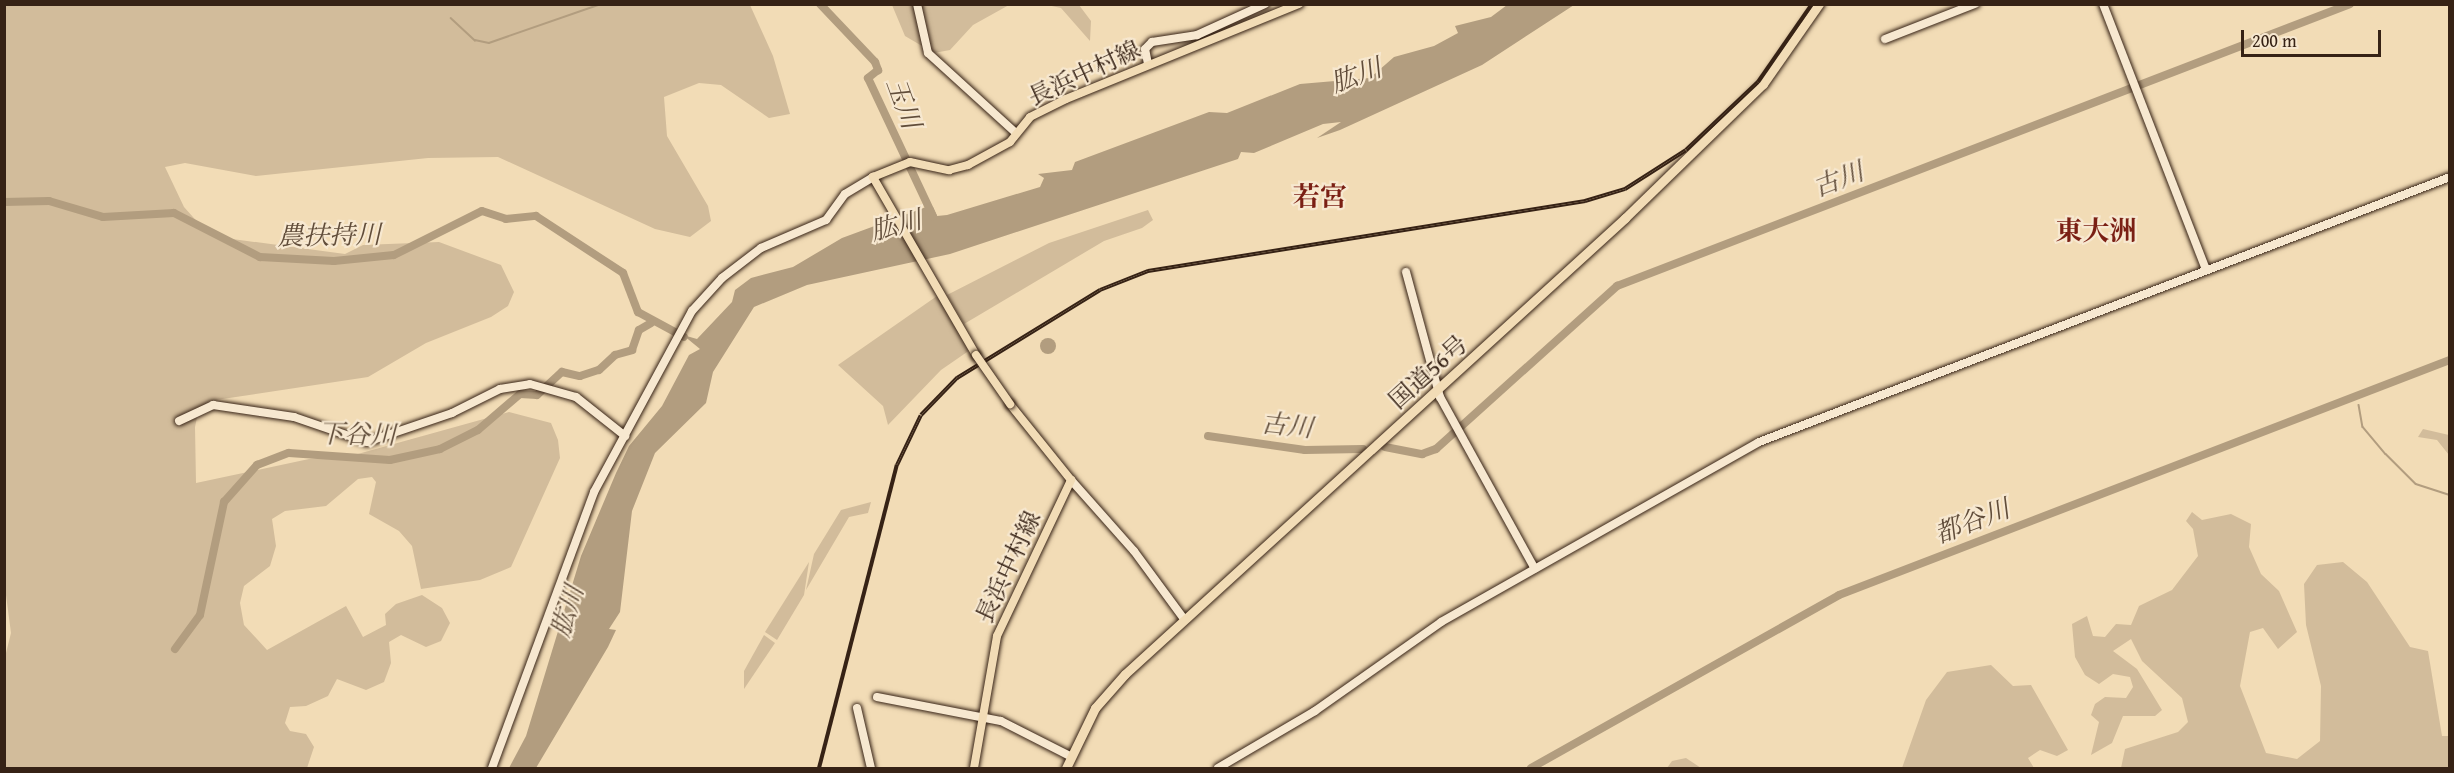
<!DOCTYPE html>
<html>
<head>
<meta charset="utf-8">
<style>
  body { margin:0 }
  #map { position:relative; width:2454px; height:773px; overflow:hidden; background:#f2dcb6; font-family:"Gentium Book Plus","Noto Serif JP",serif }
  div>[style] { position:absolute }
  .green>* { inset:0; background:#d2bc9b }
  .water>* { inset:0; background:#b29d7f }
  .round { border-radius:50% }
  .stream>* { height:1.5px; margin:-0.75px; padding:0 0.75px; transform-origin:0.75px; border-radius:0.75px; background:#b29d7f }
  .river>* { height:8px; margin:-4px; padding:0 4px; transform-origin:4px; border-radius:4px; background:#b29d7f }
  .roads { filter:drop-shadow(0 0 2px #362215) drop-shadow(0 0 2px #362215) }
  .secondary>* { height:8px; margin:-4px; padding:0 4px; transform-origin:4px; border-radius:4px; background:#f7e8d0 }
  .primary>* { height:8px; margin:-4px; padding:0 4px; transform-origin:4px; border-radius:4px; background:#f2dcb6 }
  .highway>* { height:9px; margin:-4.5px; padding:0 4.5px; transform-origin:4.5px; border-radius:4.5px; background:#f2dcb6 }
  .rail>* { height:4px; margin-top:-2px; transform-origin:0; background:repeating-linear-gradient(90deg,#f7e8d0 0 4.5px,#362215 0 9px); box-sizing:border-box; border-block:2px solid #362215 }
  .bridges { filter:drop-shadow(0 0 2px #362215) drop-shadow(0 0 2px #362215) }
  .primary-bridge>* { height:8px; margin:-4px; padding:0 4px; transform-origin:4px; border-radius:4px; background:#f2dcb6 }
  span { translate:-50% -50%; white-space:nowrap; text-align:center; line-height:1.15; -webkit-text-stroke:4.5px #f7e8d0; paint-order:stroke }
  .street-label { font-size:24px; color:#362215 }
  .water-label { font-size:26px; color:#614d3a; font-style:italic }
  .quarter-label { font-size:27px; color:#7a1f14; font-weight:700 }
  .frame { position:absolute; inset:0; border:6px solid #362215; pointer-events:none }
  .scale { position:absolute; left:2241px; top:30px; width:140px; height:27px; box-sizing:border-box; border:3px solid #362215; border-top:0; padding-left:8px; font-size:18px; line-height:21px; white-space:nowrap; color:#362215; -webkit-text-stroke:4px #f7e8d0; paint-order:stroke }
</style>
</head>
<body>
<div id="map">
  <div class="green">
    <div style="clip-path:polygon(5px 5px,750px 5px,773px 56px,790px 114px,769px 118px,721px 85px,699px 83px,664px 97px,667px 136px,708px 206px,711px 221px,690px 237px,655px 229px,498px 157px,428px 158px,256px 176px,185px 163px,165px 167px,184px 207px,201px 226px,225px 238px,345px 254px,363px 245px,439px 242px,501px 265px,514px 292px,508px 306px,491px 317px,426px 343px,368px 377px,209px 401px,198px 413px,195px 427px,196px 483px,309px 459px,347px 457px,509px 412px,551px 423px,558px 440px,560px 458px,511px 567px,480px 580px,421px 589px,412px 546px,399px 531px,369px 514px,376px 482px,372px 477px,358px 479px,326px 506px,285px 511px,272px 519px,276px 546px,270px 566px,244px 586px,240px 603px,244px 625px,267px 650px,346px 606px,363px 637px,386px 625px,385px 614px,396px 604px,422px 595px,442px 608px,450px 623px,441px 641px,426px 647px,401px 635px,389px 642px,391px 663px,384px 682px,366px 690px,337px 679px,328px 696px,306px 706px,290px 707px,285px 723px,290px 731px,306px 734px,314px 747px,307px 768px,5px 768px,4px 661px,11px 633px,4px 580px)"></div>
    <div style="clip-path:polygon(892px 5px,1009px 5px,973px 25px,950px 50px,934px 53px,905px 36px)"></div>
    <div style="clip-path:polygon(1047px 5px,1079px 5px,1091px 21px,1090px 41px,1061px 8px)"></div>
    <div style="clip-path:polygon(1148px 210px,1153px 220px,1142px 228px,1104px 241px,964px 324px,947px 295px,1049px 243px)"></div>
    <div style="clip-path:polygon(937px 296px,970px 350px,941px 370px,888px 425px,883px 406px,838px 365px)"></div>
    <div style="clip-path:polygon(2423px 429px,2449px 435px,2449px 455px,2437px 440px,2418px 437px)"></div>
    <div style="clip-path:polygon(871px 502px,868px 513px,849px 517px,806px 590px,814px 554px,841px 510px)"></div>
    <div style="clip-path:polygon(2192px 512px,2202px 520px,2231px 514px,2251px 524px,2249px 547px,2261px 574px,2279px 591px,2297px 632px,2278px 649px,2263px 628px,2250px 632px,2240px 686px,2266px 753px,2297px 759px,2320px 741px,2321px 686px,2306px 625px,2304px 584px,2317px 565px,2343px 562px,2367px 582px,2410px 647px,2428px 651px,2442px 736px,2449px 736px,2449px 768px,2121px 768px,2125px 749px,2178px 732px,2188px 722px,2182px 698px,2142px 661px,2131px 639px,2113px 651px,2137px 669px,2162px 710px,2155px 716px,2123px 716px,2112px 743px,2091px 755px,2099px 722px,2091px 715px,2095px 704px,2105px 697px,2126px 698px,2133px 687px,2130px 677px,2113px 674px,2099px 684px,2085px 675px,2075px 657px,2072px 624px,2087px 616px,2093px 636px,2105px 637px,2116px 624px,2131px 625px,2139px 606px,2172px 590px,2198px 556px,2193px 529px,2186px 521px)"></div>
    <div style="clip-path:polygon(809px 562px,804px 595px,777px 640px,765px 632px)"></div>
    <div style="clip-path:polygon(764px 635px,775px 643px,744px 689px,744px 671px)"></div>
    <div style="clip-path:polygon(1991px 665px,2013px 686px,2031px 685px,2068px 750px,2057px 756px,2040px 750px,2028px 758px,2034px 768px,1902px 768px,1926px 700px,1947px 672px)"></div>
    <div style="clip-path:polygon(1686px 758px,1701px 768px,1667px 768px,1672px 761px)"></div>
  </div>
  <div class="water">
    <div style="clip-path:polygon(1507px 5px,1574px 5px,1482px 65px,1340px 130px,1317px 138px,1341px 122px,1323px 124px,1254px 153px,1241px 152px,1238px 159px,950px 254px,807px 285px,754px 307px,713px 372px,706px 403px,655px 453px,632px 511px,620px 612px,609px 629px,616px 630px,608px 647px,536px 768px,509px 768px,526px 736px,581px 556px,616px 473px,629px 446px,662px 406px,689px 355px,700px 349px,683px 335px,697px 339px,732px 302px,735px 290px,751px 278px,793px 267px,842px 238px,926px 207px,933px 207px,937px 216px,947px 215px,1040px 187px,1044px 178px,1038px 174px,1072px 170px,1075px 162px,1209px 112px,1227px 113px,1300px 84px,1370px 78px,1394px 57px,1434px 46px,1458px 33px,1455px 26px,1491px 17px)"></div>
    <div class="round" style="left:1040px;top:338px;width:16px;height:16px"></div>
  </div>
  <div class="stream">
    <div style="left:451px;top:18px;width:33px;rotate:43deg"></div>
    <div style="left:475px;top:40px;width:14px;rotate:12deg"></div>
    <div style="left:489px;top:43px;width:119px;rotate:-19.2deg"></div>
    <div style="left:2359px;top:405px;width:22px;rotate:80deg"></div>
    <div style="left:2363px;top:427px;width:35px;rotate:50deg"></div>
    <div style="left:2386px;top:454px;width:42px;rotate:45deg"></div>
    <div style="left:2416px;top:484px;width:36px;rotate:18deg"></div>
  </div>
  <div class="river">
    <div style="left:820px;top:4px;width:80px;rotate:46.5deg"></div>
    <div style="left:875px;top:62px;width:9px;rotate:69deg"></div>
    <div style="left:878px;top:70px;width:13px;rotate:141deg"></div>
    <div style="left:868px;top:78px;width:153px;rotate:64.8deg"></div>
    <div style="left:4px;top:202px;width:45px;rotate:-1.3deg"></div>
    <div style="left:49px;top:201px;width:56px;rotate:16.5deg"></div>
    <div style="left:103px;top:217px;width:71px;rotate:-3.2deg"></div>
    <div style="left:174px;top:213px;width:97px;rotate:27.1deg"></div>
    <div style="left:260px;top:257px;width:74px;rotate:3.1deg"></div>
    <div style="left:334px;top:261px;width:60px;rotate:-5.7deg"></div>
    <div style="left:394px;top:255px;width:98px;rotate:-26.6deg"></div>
    <div style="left:482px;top:211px;width:25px;rotate:18deg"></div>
    <div style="left:506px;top:219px;width:30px;rotate:-6deg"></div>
    <div style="left:536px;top:216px;width:104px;rotate:33.2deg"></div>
    <div style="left:623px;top:273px;width:42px;rotate:69deg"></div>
    <div style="left:638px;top:312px;width:52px;rotate:28.5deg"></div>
    <div style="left:1208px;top:436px;width:98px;rotate:8.2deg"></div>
    <div style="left:1305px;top:450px;width:58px;rotate:-1deg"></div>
    <div style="left:1385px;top:447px;width:38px;rotate:11deg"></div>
    <div style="left:1422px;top:454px;width:15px;rotate:-20deg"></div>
    <div style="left:1436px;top:449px;width:244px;rotate:-42deg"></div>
    <div style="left:1617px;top:286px;width:785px;rotate:-21.04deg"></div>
    <div style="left:175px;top:649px;width:42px;rotate:-53.7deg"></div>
    <div style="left:200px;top:615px;width:116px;rotate:-78deg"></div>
    <div style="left:224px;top:502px;width:50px;rotate:-48.3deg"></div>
    <div style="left:257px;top:465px;width:34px;rotate:-21deg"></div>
    <div style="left:289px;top:453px;width:101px;rotate:4deg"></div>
    <div style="left:390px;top:460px;width:51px;rotate:-12.4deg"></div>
    <div style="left:440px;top:449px;width:42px;rotate:-26.6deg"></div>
    <div style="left:478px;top:430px;width:55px;rotate:-40.6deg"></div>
    <div style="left:520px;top:394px;width:17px;rotate:3deg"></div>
    <div style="left:537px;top:395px;width:34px;rotate:-43deg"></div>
    <div style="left:562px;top:372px;width:18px;rotate:13deg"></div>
    <div style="left:580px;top:376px;width:20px;rotate:-18deg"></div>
    <div style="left:599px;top:370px;width:22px;rotate:-43deg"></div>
    <div style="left:615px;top:355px;width:18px;rotate:-16deg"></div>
    <div style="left:632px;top:350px;width:21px;rotate:-71deg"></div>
    <div style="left:639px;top:330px;width:14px;rotate:-30deg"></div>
    <div style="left:1531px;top:768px;width:353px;rotate:-29.3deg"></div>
    <div style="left:1839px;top:595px;width:655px;rotate:-21.04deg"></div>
  </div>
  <div class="roads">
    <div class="secondary">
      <div style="left:917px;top:4px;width:50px;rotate:77.3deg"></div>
      <div style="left:928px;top:53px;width:119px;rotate:42.3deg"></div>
      <div style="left:2103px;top:4px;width:284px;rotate:68.8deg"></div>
      <div style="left:1885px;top:39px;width:97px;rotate:-21.3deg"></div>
      <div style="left:1148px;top:64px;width:15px;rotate:-101deg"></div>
      <div style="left:1145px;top:49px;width:10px;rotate:-45deg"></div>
      <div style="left:1152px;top:42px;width:46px;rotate:-8.8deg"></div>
      <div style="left:1197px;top:35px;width:75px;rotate:-24.5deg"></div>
      <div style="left:1406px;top:272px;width:130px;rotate:74.8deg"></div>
      <div style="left:1440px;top:397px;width:196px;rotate:61.1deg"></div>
      <div style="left:179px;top:421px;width:38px;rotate:-25deg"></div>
      <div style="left:213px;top:405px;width:82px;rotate:8.4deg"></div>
      <div style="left:294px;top:417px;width:77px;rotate:18.9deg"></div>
      <div style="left:367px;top:442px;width:90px;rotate:-18.8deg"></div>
      <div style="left:452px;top:413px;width:54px;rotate:-26.6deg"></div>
      <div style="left:500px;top:389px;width:30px;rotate:-9deg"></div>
      <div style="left:530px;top:384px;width:48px;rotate:15.8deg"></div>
      <div style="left:576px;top:397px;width:63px;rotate:38.5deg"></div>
      <div style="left:1071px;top:480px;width:95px;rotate:48.4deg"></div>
      <div style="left:1134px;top:551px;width:84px;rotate:53.7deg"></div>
      <div style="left:877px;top:697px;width:126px;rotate:11deg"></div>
      <div style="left:1001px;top:721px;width:77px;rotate:26.9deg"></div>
      <div style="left:857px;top:708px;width:62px;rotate:76.9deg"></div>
      <div style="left:492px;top:768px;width:294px;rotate:-69.7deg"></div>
      <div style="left:594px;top:492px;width:206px;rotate:-61.6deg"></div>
      <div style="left:692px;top:311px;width:45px;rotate:-47.7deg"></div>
      <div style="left:722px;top:278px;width:49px;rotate:-37.6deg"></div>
      <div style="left:761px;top:248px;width:71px;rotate:-23.3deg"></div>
      <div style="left:826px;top:220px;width:32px;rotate:-54deg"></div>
      <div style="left:845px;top:194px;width:33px;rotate:-31deg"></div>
      <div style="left:1218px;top:768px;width:113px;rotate:-30.4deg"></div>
      <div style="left:1315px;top:711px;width:154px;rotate:-35.2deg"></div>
      <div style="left:1441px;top:622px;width:365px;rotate:-29.5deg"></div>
      <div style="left:1759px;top:442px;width:740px;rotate:-20.98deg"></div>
    </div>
    <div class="primary">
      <div style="left:976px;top:355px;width:206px;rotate:-120.1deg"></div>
      <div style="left:873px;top:177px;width:40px;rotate:-22deg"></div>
      <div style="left:910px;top:162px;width:40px;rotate:12deg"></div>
      <div style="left:949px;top:170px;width:20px;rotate:-15deg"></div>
      <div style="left:968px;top:165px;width:48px;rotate:-28.7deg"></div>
      <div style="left:1010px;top:142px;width:32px;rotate:-51deg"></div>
      <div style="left:1030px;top:117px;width:40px;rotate:-26.6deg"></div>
      <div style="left:1066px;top:99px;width:252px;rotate:-22.2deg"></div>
      <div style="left:974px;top:768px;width:134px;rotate:-80.1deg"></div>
      <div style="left:997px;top:636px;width:173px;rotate:-64.6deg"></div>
      <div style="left:1071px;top:480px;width:97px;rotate:-128.8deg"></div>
    </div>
    <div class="highway">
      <div style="left:1066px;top:768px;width:67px;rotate:-64.2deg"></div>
      <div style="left:1095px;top:708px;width:45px;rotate:-48.6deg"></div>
      <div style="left:1125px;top:674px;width:677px;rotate:-42.36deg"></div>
      <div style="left:1625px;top:218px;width:192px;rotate:-44.2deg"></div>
      <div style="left:1763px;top:84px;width:98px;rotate:-55deg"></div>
    </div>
  </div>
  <div class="rail">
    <div style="left:819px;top:768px;width:313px;rotate:-75.6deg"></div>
    <div style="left:897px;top:465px;width:55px;rotate:-64.4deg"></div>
    <div style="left:921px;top:415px;width:52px;rotate:-45.8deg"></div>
    <div style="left:957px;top:378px;width:168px;rotate:-31.6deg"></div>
    <div style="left:1100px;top:290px;width:52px;rotate:-21.6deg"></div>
    <div style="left:1148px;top:271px;width:443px;rotate:-9.1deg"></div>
    <div style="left:1585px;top:201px;width:42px;rotate:-16.7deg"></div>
    <div style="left:1625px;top:189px;width:72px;rotate:-32.6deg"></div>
    <div style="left:1686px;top:150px;width:99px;rotate:-43.4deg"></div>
    <div style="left:1758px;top:82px;width:95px;rotate:-55.3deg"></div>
  </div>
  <div class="bridges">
    <div class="primary-bridge">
      <div style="left:976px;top:355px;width:60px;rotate:55.2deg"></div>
    </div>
  </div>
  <div class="street-label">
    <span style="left:1084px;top:73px;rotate:-25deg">長浜中村線</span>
    <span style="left:1428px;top:372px;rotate:-42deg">国道56号</span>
    <span style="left:1008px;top:567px;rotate:-65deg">長浜中村線</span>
  </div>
  <div class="water-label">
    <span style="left:1356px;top:75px;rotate:-20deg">肱川</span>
    <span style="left:904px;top:103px;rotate:70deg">玉川</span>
    <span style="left:1838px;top:179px;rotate:-21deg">古川</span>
    <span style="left:896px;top:225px;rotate:-15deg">肱川</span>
    <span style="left:329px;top:235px;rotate:-1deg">農扶持川</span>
    <span style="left:1287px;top:425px;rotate:6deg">古川</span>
    <span style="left:357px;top:434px;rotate:1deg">下谷川</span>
    <span style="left:1972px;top:521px;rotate:-21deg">都谷川</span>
    <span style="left:567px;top:611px;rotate:-73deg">肱川</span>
  </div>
  <div class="quarter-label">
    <span style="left:1320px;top:197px">若宮</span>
    <span style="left:2096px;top:231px">東大洲</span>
  </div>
  <div class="frame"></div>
  <div class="scale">200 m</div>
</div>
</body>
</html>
